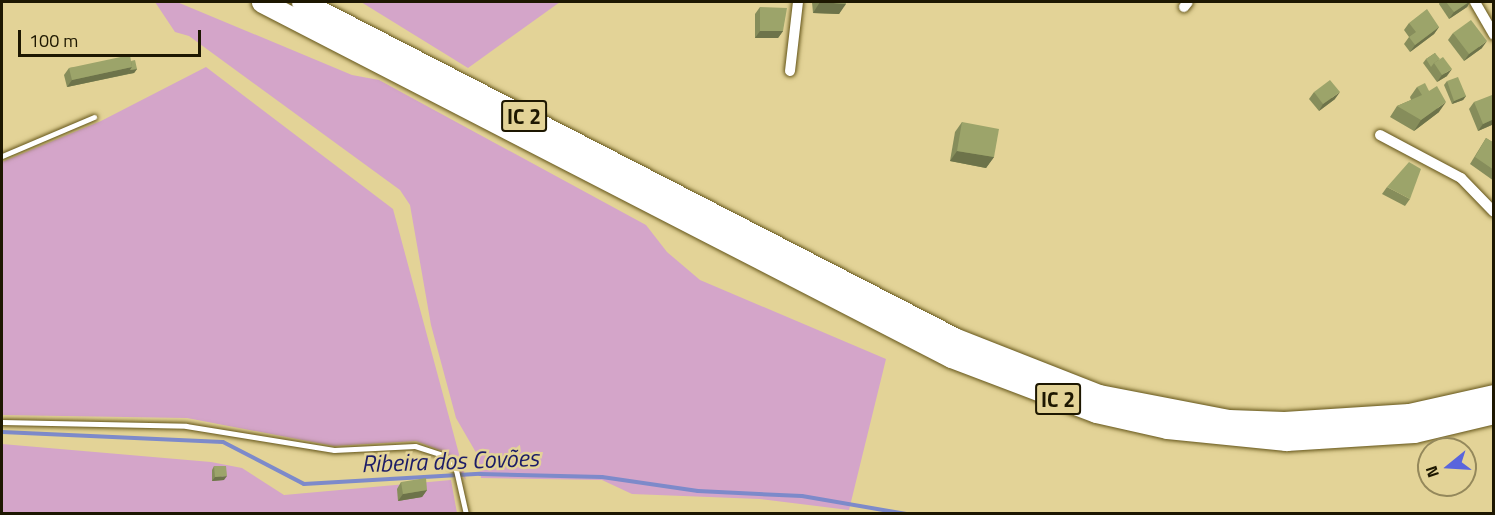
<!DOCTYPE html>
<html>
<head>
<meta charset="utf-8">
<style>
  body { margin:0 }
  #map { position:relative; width:1495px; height:515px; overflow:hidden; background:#e3d397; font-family:"Titillium Web",sans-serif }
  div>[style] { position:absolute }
  .green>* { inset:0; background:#d4a5c9 }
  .stream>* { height:4px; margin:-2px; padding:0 2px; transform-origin:2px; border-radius:2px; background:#7d8aca }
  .roads { filter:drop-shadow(0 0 2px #635418) drop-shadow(0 0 2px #635418) }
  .lane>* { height:5px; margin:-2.5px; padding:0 2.5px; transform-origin:2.5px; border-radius:2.5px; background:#fff }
  .street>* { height:10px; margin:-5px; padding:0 5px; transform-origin:5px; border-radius:5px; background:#fff }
  .highway>* { height:21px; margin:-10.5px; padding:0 10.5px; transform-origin:10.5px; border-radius:10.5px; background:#fff }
  .wall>* { inset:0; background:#868d5b }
  .shaded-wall>* { inset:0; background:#6d734a }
  .building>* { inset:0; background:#9ca46a }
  span { translate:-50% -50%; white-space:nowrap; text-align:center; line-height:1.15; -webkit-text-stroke:5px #e3d397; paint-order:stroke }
  .shield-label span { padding:2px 4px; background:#e3d397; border:2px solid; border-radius:4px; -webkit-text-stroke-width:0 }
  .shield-label { font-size:21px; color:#1d1701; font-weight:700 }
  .water-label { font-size:24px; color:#1c1c67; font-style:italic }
  .frame { position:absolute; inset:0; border:3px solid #1d1701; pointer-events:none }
  .north { position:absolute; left:1417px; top:437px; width:60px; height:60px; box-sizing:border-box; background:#e3d397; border:2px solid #94885b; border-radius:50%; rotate:252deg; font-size:16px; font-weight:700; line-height:24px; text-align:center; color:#1d1701 }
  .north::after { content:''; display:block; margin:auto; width:21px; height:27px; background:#5965dc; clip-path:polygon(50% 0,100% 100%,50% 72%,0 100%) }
  .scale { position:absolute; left:18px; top:30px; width:183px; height:27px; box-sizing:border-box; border:3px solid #1d1701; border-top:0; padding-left:8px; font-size:18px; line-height:21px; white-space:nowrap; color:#1d1701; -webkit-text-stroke:4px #e3d397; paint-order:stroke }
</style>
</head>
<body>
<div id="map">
  <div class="green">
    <div style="clip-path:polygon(155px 2px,177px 2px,352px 75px,379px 80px,646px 225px,667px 252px,700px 280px,886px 359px,849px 510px,760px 499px,632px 494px,602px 480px,481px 478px,478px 456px,456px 418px,431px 325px,410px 205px,400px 190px,189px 36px,175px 32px)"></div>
    <div style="clip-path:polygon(361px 2px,560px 2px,468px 68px)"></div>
    <div style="clip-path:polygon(206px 67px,393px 209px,466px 480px,445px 452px,416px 441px,334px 446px,187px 418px,2px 415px,2px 162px,101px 121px)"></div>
    <div style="clip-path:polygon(2px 444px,211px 462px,242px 468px,284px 495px,451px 480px,457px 513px,2px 513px)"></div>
  </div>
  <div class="stream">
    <div style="left:2px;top:432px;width:221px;rotate:2.6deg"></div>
    <div style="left:223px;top:442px;width:91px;rotate:27.4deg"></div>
    <div style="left:304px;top:484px;width:176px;rotate:-3.3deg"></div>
    <div style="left:480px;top:474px;width:122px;rotate:1.4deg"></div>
    <div style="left:602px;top:477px;width:97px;rotate:8.3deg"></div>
    <div style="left:698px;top:491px;width:104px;rotate:2.8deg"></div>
    <div style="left:802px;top:496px;width:106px;rotate:9.8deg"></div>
  </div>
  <div class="roads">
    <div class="lane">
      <div style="left:2px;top:156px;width:100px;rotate:-23deg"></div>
      <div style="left:2px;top:422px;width:184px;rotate:1.2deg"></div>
      <div style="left:186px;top:426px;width:150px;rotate:9.2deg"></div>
      <div style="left:334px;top:450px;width:81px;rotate:-2.8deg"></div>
      <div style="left:415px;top:446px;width:28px;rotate:18deg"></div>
      <div style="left:442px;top:455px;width:21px;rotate:47deg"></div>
      <div style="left:456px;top:470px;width:45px;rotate:77.2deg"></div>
    </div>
    <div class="street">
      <div style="left:1475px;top:2px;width:38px;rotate:60deg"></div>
      <div style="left:1184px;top:7px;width:6px;rotate:-51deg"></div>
      <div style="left:790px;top:71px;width:69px;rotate:-83.4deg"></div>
      <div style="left:1380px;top:135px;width:92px;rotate:28deg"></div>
      <div style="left:1461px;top:178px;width:47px;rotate:45.9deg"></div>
    </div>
    <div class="highway">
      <div style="left:262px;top:2px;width:775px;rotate:27.26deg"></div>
      <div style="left:951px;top:357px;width:155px;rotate:20.8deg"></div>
      <div style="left:1096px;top:412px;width:73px;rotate:12.7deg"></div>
      <div style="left:1167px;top:428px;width:120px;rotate:5.8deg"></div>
      <div style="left:1286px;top:440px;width:128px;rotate:-3.6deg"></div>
      <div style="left:1414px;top:432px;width:82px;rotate:-13.4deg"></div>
      <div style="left:302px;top:2px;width:733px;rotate:27.26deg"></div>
      <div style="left:954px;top:338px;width:156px;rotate:21.5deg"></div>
      <div style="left:1099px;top:395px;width:132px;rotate:10.9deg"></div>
      <div style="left:1229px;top:420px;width:55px;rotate:2.1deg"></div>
      <div style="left:1284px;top:422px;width:125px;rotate:-3.7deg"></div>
      <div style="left:1409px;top:414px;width:87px;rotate:-12.6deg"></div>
    </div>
  </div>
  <div class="wall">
    <div style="clip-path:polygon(812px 2px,846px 2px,839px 14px,813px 13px)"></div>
    <div style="clip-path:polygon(1440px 2px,1470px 2px,1467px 7px,1449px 19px,1439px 4px)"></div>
    <div style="clip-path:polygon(760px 7px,783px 31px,778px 38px,755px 38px,755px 14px)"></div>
    <div style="clip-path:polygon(1409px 23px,1439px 27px,1434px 34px,1410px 52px,1404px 44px,1409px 37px,1404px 30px)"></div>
    <div style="clip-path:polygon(1453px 33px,1482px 48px,1464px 61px,1448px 40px)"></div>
    <div style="clip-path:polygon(1435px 53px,1447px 76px,1437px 82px,1423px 63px,1426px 59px)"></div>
    <div style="clip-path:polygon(131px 61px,137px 69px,134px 73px,67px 87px,64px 75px,69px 68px)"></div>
    <div style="clip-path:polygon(1447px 81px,1466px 96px,1463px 100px,1452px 104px,1444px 85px)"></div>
    <div style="clip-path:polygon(1417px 87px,1429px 91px,1439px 112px,1414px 131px,1390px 117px,1397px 106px,1411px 100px,1410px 97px)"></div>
    <div style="clip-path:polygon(1314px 92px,1335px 99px,1319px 111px,1309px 99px)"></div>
    <div style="clip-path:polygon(1494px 99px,1494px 124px,1478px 131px,1469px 109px,1474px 102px)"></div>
    <div style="clip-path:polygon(962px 122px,994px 157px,986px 168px,950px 161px,955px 132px)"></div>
    <div style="clip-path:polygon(1486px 138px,1494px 143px,1494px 181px,1470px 164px)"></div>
    <div style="clip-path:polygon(1387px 187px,1410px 199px,1405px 206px,1382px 194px)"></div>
    <div style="clip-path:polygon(214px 466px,224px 480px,212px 481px,212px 470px)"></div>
    <div style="clip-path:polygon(401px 482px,427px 490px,422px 497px,398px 501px,397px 489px)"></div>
  </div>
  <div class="shaded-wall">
    <div style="clip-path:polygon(820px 2px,846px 4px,839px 14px,813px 13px)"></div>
    <div style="clip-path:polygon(1469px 2px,1470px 2px,1467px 7px,1449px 19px,1454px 12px)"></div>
    <div style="clip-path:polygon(1439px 27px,1434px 34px,1410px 52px,1415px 45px)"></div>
    <div style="clip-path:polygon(760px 31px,783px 31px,778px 38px,755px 38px)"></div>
    <div style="clip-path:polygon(1487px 41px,1482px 48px,1464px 61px,1469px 54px)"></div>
    <div style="clip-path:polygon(132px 67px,128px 74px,67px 87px,72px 80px)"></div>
    <div style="clip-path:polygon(137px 69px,134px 73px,128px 74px,130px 70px)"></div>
    <div style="clip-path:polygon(1452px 69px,1447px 76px,1437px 82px,1442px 75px)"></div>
    <div style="clip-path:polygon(1340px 92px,1335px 99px,1319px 111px,1323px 104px)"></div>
    <div style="clip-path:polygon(1466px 96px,1463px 100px,1452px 104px,1454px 101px)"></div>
    <div style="clip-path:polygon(1446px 102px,1439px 112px,1414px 131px,1421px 120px)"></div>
    <div style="clip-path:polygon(1494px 119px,1494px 124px,1478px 131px,1483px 124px)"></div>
    <div style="clip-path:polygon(957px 151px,994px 157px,986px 168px,950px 161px)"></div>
    <div style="clip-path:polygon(227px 476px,224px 480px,212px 481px,215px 477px)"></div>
    <div style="clip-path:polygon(427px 490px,422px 497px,398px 501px,403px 494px)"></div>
  </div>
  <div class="building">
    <div style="clip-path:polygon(820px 2px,846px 2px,846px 4px)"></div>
    <div style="clip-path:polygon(1446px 2px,1469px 2px,1454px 12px)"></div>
    <div style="clip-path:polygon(760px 7px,787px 8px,783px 31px,760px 31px)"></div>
    <div style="clip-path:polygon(1427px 9px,1439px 27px,1415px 45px,1409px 37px,1416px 32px,1409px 23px)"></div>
    <div style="clip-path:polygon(1471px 20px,1487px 41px,1469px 54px,1453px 33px)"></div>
    <div style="clip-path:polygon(1435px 53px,1440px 59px,1434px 63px,1431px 67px,1426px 59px)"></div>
    <div style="clip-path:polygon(130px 55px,132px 67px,72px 80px,69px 68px)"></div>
    <div style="clip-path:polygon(1443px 57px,1452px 69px,1442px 75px,1434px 63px)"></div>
    <div style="clip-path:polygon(135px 60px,137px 69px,130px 70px,132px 67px,131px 61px)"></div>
    <div style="clip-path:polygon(1458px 77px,1466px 96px,1454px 101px,1447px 81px)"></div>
    <div style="clip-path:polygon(1330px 80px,1340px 92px,1323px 104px,1314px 92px)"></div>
    <div style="clip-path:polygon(1425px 83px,1429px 91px,1437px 86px,1446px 102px,1421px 120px,1397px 106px,1422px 95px,1417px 87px)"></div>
    <div style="clip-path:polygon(1492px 95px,1494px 99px,1494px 119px,1483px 124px,1474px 102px)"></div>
    <div style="clip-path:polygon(962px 122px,999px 129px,994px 157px,957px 151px)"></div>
    <div style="clip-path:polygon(1486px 138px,1494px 143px,1494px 170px,1475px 157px)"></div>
    <div style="clip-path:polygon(1409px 162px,1421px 169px,1410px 199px,1387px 187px)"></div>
    <div style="clip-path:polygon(214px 466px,226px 466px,227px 476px,215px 477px)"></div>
    <div style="clip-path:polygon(426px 478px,427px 490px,403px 494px,401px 482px)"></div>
  </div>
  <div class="shield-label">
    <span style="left:524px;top:116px">IC 2</span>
    <span style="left:1058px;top:399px">IC 2</span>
  </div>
  <div class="water-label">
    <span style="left:450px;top:461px;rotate:-2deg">Ribeira dos Covões</span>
  </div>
  <div class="frame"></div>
  <div class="north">N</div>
  <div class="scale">100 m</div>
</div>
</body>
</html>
